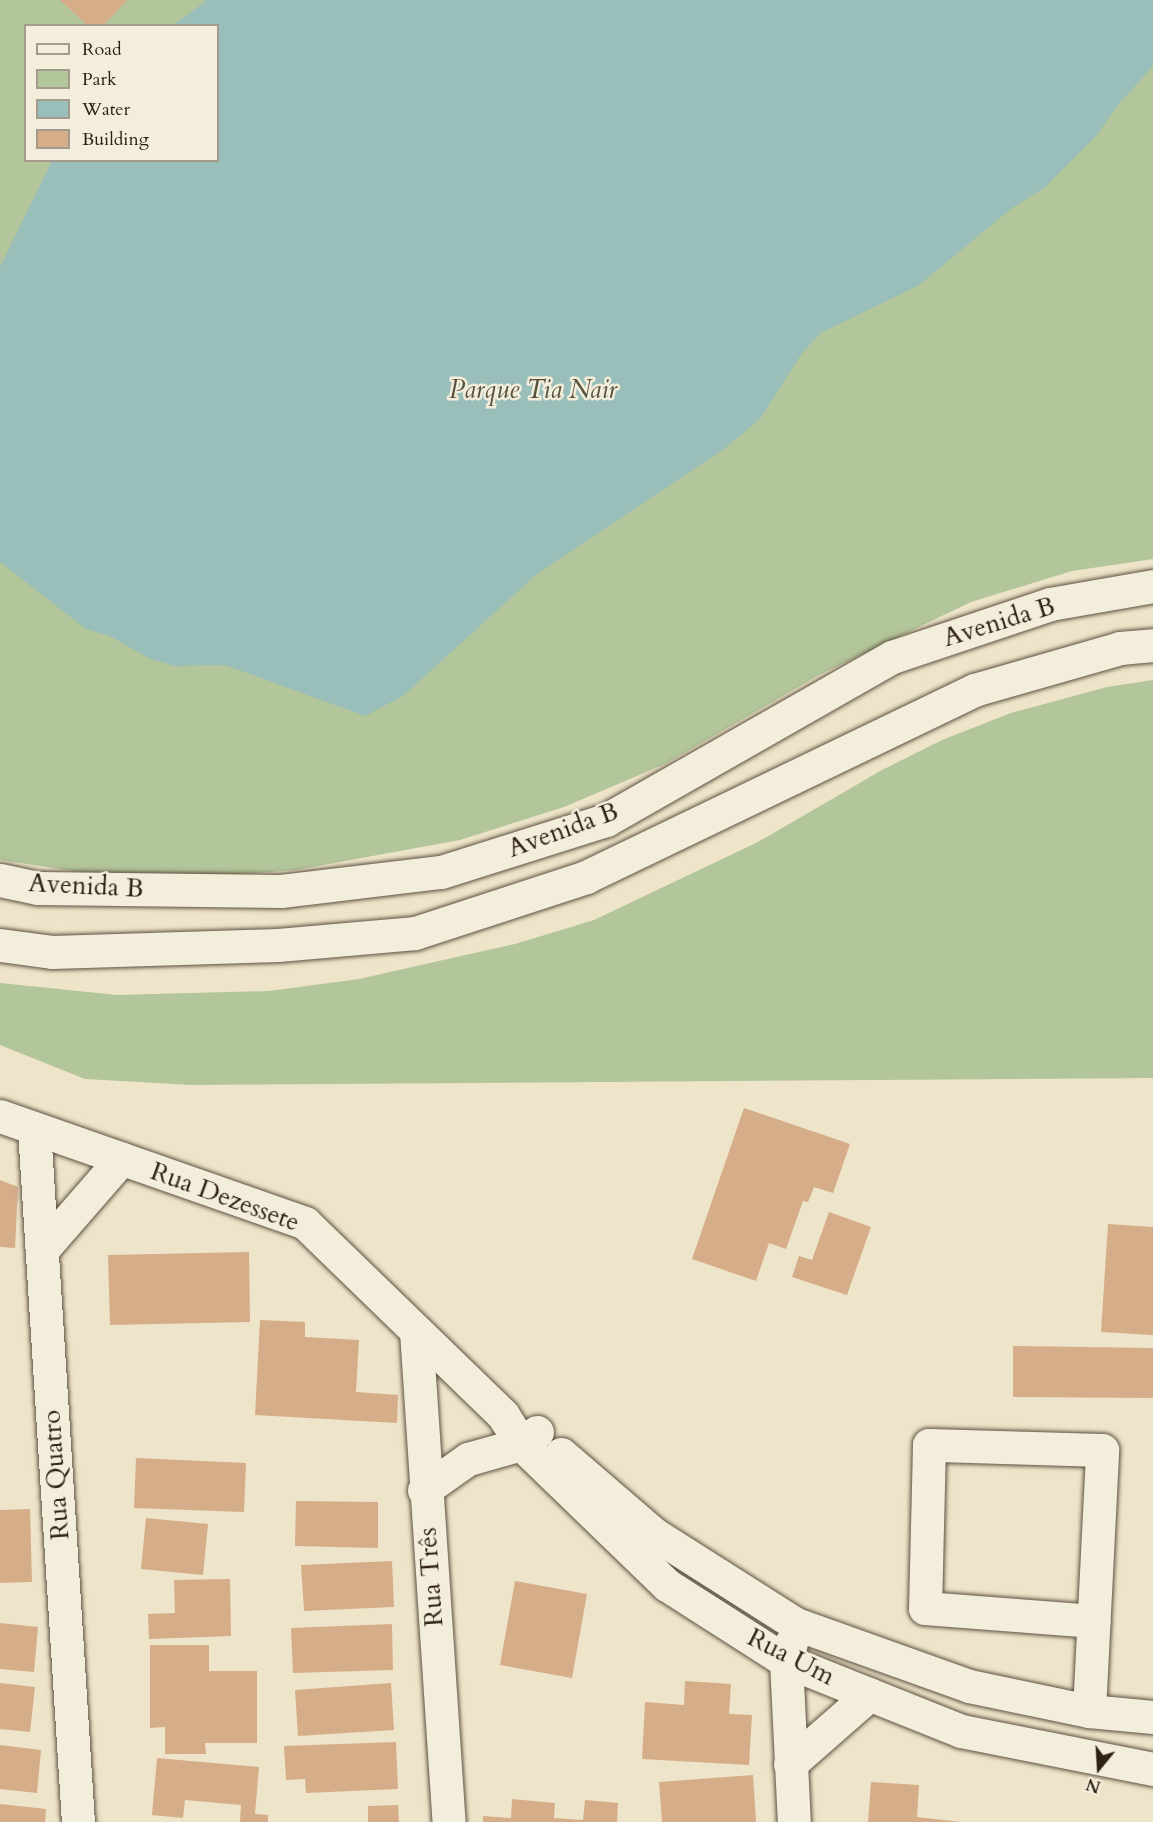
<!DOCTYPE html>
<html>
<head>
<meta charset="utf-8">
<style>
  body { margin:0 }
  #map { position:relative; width:1153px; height:1822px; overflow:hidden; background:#ede4c9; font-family:Cardo,serif }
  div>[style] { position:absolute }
  .green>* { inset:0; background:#b3c59a }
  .water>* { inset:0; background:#9abeba }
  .building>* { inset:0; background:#d6ad89 }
  .roads { filter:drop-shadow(0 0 2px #5e5141) drop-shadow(0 0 2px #5e5141) }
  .minor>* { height:33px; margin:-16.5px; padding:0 16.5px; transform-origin:16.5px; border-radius:16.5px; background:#f3eddc }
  span { translate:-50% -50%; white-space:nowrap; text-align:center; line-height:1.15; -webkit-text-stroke:5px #f3eddc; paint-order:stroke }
  .park-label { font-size:26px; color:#57523c; font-style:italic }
  .street-label { font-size:26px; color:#2f2014 }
  .legend { position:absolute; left:24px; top:24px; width:195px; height:138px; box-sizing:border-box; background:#f3eddc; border:2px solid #a59b8c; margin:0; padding:8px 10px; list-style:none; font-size:18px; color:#2f2014 }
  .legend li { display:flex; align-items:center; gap:12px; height:30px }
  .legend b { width:30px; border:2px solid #a59b8c }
  .north { position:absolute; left:1069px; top:1738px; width:60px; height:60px; -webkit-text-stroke:4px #f3eddc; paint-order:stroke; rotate:198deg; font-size:16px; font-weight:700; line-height:24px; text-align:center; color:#2f2014 }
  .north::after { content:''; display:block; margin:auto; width:21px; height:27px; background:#2f2014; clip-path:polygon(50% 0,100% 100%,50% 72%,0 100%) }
</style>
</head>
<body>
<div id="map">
  <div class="green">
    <div style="clip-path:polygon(evenodd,0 0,1153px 0,1153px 559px,1072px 571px,971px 602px,819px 675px,665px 764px,564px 807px,460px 840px,296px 870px,226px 875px,81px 872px,0 860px,0 0,26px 26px,218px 26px,218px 160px,26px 160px,26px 26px)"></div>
    <div style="clip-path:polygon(1153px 680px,1153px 1078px,191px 1085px,85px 1079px,0 1045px,0 983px,117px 995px,269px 991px,359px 979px,515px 944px,594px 920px,758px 842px,882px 770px,942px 740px,1011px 713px,1107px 687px)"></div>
  </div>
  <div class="water">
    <div style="clip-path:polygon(207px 0,1153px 0,1153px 66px,1117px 106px,1097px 135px,1044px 188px,1012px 208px,919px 285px,821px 333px,802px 353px,760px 419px,724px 449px,537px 574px,403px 696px,365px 716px,225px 665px,175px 666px,150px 659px,110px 636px,86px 629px,0 562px,0 267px,52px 161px,218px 160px,218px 26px,174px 25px)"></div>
  </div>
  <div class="building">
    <div style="clip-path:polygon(60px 0,127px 0,103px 26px,88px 26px)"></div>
    <div style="clip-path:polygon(744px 1108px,850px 1144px,833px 1193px,814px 1187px,808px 1202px,803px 1201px,786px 1249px,769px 1243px,756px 1281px,692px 1259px)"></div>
    <div style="clip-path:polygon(0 1180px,18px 1187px,15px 1248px,0 1247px)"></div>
    <div style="clip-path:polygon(829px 1212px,871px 1227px,847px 1295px,792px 1277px,799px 1256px,812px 1260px)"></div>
    <div style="clip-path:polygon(1108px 1224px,1153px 1227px,1153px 1335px,1101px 1332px)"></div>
    <div style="clip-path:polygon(249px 1252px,250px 1322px,110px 1325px,108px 1255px)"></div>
    <div style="clip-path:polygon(260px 1320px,305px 1322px,305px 1337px,359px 1340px,356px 1392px,398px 1395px,397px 1423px,255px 1415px)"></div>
    <div style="clip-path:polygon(1013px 1346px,1153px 1348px,1153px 1398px,1013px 1397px)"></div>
    <div style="clip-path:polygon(136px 1458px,246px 1463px,244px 1512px,134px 1508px)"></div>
    <div style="clip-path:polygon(296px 1501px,378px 1502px,378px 1548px,295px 1546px)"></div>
    <div style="clip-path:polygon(30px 1509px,32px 1582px,0 1583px,0 1510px)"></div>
    <div style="clip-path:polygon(146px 1518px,208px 1524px,203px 1575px,141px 1569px)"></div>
    <div style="clip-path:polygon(392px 1561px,394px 1607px,304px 1611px,301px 1565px)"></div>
    <div style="clip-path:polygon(230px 1579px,231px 1636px,149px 1639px,148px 1614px,175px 1613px,174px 1580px)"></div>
    <div style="clip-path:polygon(515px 1581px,587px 1594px,572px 1678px,500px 1665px)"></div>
    <div style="clip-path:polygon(0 1623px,38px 1627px,34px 1672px,0 1669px)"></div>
    <div style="clip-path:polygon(392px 1624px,393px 1670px,293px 1673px,291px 1628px)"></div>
    <div style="clip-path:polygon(150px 1645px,209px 1645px,209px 1671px,257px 1671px,257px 1743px,205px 1743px,206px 1754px,165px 1754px,165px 1727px,150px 1728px)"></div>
    <div style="clip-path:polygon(685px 1681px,731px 1684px,729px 1714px,752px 1715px,749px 1765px,642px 1759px,645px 1702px,684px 1705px)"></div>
    <div style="clip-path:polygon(0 1683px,35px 1687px,30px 1732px,0 1729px)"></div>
    <div style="clip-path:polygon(391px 1683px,394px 1730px,298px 1736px,295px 1690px)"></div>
    <div style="clip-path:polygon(396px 1742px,398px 1789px,306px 1793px,305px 1779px,286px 1780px,284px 1746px)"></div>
    <div style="clip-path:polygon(0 1745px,41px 1750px,37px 1793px,0 1789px)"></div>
    <div style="clip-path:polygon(157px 1758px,259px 1767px,255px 1814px,268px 1815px,268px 1822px,240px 1822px,241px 1805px,185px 1800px,183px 1818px,152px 1815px)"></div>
    <div style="clip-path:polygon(753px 1775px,756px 1822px,662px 1822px,659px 1782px)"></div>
    <div style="clip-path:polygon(871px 1782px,919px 1785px,917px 1817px,961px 1822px,868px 1822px)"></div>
    <div style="clip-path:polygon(512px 1799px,555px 1803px,554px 1818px,583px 1820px,585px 1800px,618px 1803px,617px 1822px,483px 1822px,483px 1816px,511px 1818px)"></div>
    <div style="clip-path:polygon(0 1804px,46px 1809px,45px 1822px,0 1822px)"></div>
    <div style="clip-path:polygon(398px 1805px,399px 1822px,368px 1822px,368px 1806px)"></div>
  </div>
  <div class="roads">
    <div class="minor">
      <div style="left:0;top:880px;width:39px;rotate:12deg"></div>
      <div style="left:38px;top:888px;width:243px;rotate:0.7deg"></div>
      <div style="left:281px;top:891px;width:161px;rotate:-6.8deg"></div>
      <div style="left:441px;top:872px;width:173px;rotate:-17.5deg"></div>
      <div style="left:606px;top:820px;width:329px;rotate:-29.7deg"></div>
      <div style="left:892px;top:657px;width:167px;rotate:-18.5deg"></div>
      <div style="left:1050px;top:604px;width:105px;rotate:-9.9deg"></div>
      <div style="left:0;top:945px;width:52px;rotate:7.7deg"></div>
      <div style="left:52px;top:952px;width:226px;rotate:-1.8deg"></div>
      <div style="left:278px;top:945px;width:138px;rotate:-5deg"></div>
      <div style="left:415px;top:933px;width:180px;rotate:-18.1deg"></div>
      <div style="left:586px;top:877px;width:431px;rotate:-25.7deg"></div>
      <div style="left:974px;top:690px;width:152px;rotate:-16deg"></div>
      <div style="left:1120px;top:648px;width:33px;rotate:-5deg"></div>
      <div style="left:0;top:1116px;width:323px;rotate:19.3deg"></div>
      <div style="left:305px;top:1223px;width:276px;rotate:44.1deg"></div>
      <div style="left:503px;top:1415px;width:34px;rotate:58deg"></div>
      <div style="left:521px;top:1444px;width:203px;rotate:44deg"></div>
      <div style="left:667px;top:1585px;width:141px;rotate:32.6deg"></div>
      <div style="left:786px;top:1661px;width:188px;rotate:21.8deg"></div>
      <div style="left:961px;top:1731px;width:196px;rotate:11.2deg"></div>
      <div style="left:34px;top:1129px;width:694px;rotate:86.37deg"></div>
      <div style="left:42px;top:1250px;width:121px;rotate:-49deg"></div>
      <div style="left:416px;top:1331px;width:492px;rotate:86.2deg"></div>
      <div style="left:561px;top:1454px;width:123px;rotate:40.7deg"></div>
      <div style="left:654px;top:1534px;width:168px;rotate:32.4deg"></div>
      <div style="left:796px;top:1624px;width:184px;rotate:19.7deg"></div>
      <div style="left:969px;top:1686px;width:123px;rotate:11.8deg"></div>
      <div style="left:1089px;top:1711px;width:64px;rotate:5.4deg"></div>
      <div style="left:424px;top:1490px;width:54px;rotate:-35.2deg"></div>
      <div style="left:468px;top:1459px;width:55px;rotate:-15.8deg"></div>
      <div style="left:521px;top:1444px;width:20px;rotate:-37deg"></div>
      <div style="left:791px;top:1643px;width:19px;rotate:106deg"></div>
      <div style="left:786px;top:1661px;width:161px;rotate:87.2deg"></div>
      <div style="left:1089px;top:1711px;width:261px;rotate:-87.1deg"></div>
      <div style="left:1102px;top:1450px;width:173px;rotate:-178.3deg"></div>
      <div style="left:929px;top:1445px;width:163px;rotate:91.4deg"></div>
      <div style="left:925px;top:1608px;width:169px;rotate:4.4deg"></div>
      <div style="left:790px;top:1764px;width:106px;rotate:-41.2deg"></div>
    </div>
  </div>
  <div class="park-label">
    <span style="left:533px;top:390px">Parque Tia Nair</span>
  </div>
  <div class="street-label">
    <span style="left:999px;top:622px;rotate:-17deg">Avenida B</span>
    <span style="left:563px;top:830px;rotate:-20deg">Avenida B</span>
    <span style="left:86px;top:886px;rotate:3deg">Avenida B</span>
    <span style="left:225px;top:1197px;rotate:20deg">Rua Dezessete</span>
    <span style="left:56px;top:1475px;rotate:-94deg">Rua Quatro</span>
    <span style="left:431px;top:1577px;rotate:-94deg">Rua Três</span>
    <span style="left:791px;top:1657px;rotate:27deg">Rua Um</span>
  </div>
  <ul class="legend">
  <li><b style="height:8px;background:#f3eddc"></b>Road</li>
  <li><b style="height:16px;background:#b3c59a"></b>Park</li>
  <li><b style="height:16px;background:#9abeba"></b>Water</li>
  <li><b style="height:16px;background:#d6ad89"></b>Building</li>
  </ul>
  <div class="north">N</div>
</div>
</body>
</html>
